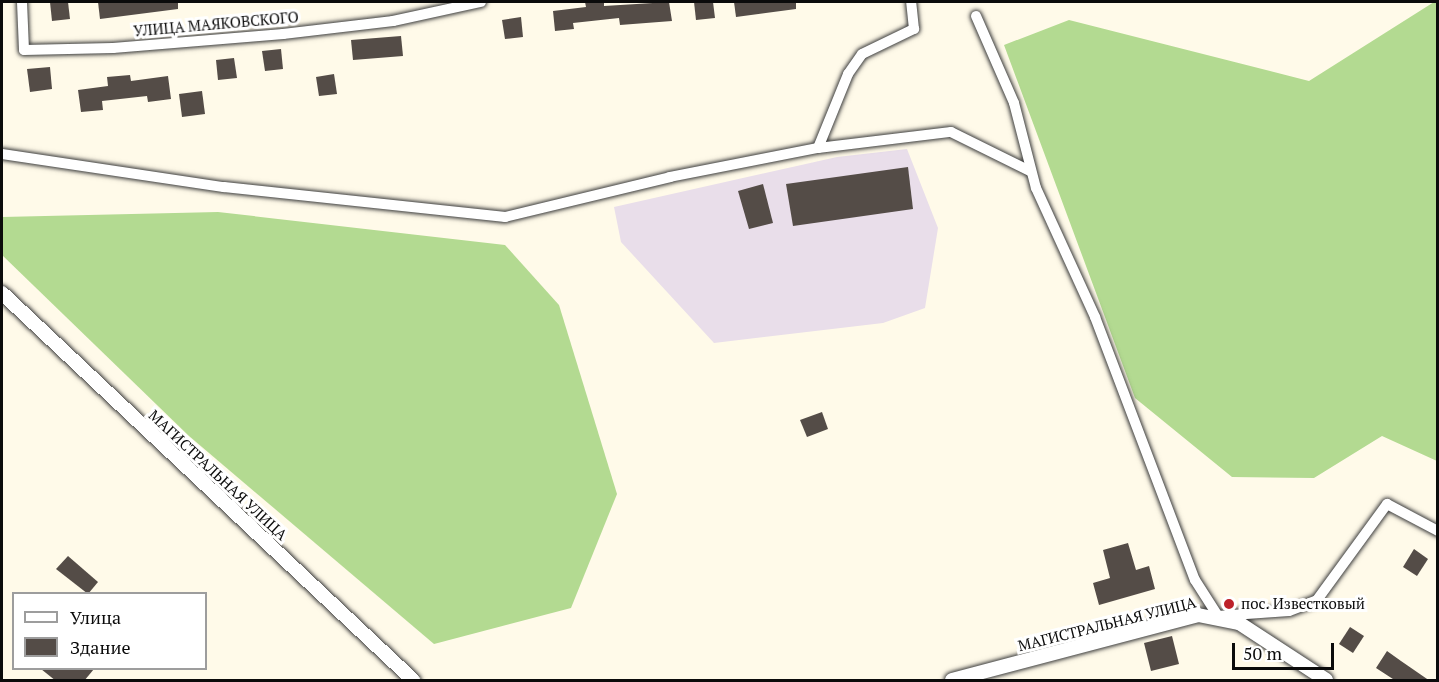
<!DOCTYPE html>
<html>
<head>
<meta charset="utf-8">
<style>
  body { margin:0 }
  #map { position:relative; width:1439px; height:682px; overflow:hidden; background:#fffae9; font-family:"PT Serif",serif }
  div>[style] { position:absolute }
  .industrial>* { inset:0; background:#e9deea }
  .forest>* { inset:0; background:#b3da91 }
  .building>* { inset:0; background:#544c47 }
  .roads { filter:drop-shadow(0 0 2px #3e3e3e) drop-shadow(0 0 2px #3e3e3e) }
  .minor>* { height:10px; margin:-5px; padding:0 5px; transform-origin:5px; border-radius:5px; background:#fff }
  .tertiary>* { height:14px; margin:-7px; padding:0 7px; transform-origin:7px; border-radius:7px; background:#fff }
  .dots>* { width:16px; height:16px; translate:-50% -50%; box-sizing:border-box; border:3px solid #fff; border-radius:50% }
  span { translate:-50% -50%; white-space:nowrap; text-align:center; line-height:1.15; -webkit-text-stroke:6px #fff; paint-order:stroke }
  .street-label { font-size:15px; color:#0b0b0b }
  .poi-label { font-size:15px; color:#0b0b0b }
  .left { translate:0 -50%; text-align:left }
  .frame { position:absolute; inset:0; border:3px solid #0b0b0b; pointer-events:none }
  .legend { position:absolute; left:12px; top:592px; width:195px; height:78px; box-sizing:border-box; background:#fff; border:2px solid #9d9d9d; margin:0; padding:8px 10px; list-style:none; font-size:18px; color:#0b0b0b }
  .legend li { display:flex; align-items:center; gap:12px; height:30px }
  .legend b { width:30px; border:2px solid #9d9d9d }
  .scale { position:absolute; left:1232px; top:643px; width:102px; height:27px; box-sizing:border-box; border:3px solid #0b0b0b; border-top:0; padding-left:8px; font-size:18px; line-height:21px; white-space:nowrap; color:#0b0b0b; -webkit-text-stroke:4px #fff; paint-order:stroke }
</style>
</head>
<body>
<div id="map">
  <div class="industrial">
    <div style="clip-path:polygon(907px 149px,938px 228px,925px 308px,883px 323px,714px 343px,621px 242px,614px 207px,837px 157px)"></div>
  </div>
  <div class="forest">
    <div style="clip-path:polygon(1434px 2px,1438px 2px,1437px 461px,1382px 436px,1314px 478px,1232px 477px,1135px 398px,1004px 45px,1069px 20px,1309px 81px)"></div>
    <div style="clip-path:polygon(218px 212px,505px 245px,559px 305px,617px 494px,571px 608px,434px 644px,189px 436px,2px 255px,2px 217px)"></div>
  </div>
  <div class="building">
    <div style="clip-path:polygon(50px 2px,68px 2px,70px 19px,52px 21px)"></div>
    <div style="clip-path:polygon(98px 2px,178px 2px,178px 9px,100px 19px)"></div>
    <div style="clip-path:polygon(585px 2px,604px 2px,604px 6px,669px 2px,672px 21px,620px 25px,619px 18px,573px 23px,574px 29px,555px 31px,553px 11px,586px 7px)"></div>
    <div style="clip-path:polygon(694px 2px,713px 2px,715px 18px,696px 20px)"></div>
    <div style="clip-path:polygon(734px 2px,796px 2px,796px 9px,736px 17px)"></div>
    <div style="clip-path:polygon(521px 17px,523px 37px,505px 39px,502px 20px)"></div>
    <div style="clip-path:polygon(401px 36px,403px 56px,353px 60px,351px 40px)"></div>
    <div style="clip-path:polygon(281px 49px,283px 69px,265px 71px,262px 51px)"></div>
    <div style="clip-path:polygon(234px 58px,237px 78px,218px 80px,216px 60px)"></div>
    <div style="clip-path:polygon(50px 67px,52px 89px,30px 92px,27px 69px)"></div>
    <div style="clip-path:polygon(334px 74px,337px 94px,319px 96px,316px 77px)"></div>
    <div style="clip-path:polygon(130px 75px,131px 81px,168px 76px,171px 99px,148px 102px,147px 96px,102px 101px,103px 110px,81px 112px,78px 90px,108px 86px,107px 77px)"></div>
    <div style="clip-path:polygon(202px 91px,205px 114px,182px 117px,179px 94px)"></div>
    <div style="clip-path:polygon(908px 167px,913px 209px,793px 226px,786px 184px)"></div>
    <div style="clip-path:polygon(763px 184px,773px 223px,749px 229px,738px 191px)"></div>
    <div style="clip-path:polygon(822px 412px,828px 429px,807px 437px,800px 420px)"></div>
    <div style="clip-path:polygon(1128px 543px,1136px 570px,1149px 566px,1155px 589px,1099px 605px,1093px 583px,1110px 578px,1103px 550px)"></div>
    <div style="clip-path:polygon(1414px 549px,1428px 559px,1417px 576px,1403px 567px)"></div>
    <div style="clip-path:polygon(68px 556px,98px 582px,88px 594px,56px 569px)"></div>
    <div style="clip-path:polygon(1350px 627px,1364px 636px,1353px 653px,1339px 644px)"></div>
    <div style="clip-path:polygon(1172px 636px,1179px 664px,1151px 671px,1144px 643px)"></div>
    <div style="clip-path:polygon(1387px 651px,1401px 661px,1430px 681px,1396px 681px,1376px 668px)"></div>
    <div style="clip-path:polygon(41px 669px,94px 669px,84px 681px,56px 681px)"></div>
  </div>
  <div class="roads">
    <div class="minor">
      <div style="left:22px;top:2px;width:48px;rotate:87.6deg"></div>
      <div style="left:24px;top:50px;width:89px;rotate:-1.3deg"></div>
      <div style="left:113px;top:48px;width:171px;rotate:-4.7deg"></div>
      <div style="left:283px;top:34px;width:111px;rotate:-6.7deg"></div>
      <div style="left:393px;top:21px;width:90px;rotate:-12.2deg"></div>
      <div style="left:976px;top:16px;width:95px;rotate:66.4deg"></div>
      <div style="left:1014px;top:103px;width:88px;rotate:75.5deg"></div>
      <div style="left:1036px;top:188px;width:142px;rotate:65.4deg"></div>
      <div style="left:1095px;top:317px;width:281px;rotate:69.2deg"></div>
      <div style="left:1195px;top:580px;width:43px;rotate:57.4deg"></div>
      <div style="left:1218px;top:616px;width:71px;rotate:-4deg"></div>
      <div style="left:1289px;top:611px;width:30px;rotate:-21deg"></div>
      <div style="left:1317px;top:600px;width:119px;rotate:-53.9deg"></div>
      <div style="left:1387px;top:504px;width:58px;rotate:27.9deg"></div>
      <div style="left:818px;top:148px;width:134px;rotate:-6.9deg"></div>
      <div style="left:951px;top:132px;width:88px;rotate:26.3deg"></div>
      <div style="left:2px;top:154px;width:224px;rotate:8.5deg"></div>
      <div style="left:224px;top:187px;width:283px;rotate:6.1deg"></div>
      <div style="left:505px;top:217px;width:170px;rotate:-13.6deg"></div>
      <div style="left:670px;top:177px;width:151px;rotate:-11.1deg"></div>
      <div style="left:818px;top:148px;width:80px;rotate:-67.9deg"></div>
      <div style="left:848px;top:74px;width:24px;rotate:-55deg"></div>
      <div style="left:862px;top:54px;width:58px;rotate:-25.7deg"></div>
      <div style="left:914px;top:29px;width:27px;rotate:-96deg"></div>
    </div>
    <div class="tertiary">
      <div style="left:2px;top:293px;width:565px;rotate:43.28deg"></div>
      <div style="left:952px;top:680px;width:254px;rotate:-14.8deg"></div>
      <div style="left:1198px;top:615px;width:42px;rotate:11deg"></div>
      <div style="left:1239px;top:623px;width:104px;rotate:33.2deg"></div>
    </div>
  </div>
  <div class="dots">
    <div style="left:1229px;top:604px;background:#bd2129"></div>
  </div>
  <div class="street-label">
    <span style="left:216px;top:24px;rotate:-5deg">УЛИЦА МАЯКОВСКОГО</span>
    <span style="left:218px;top:475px;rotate:43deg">МАГИСТРАЛЬНАЯ УЛИЦА</span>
    <span style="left:1107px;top:624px;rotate:-14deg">МАГИСТРАЛЬНАЯ УЛИЦА</span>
  </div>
  <div class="poi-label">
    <span class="left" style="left:1241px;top:604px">пос. Известковый</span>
  </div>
  <div class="frame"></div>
  <ul class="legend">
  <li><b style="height:8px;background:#fff"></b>Улица</li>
  <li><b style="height:16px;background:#544c47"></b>Здание</li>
  </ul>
  <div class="scale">50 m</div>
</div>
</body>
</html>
